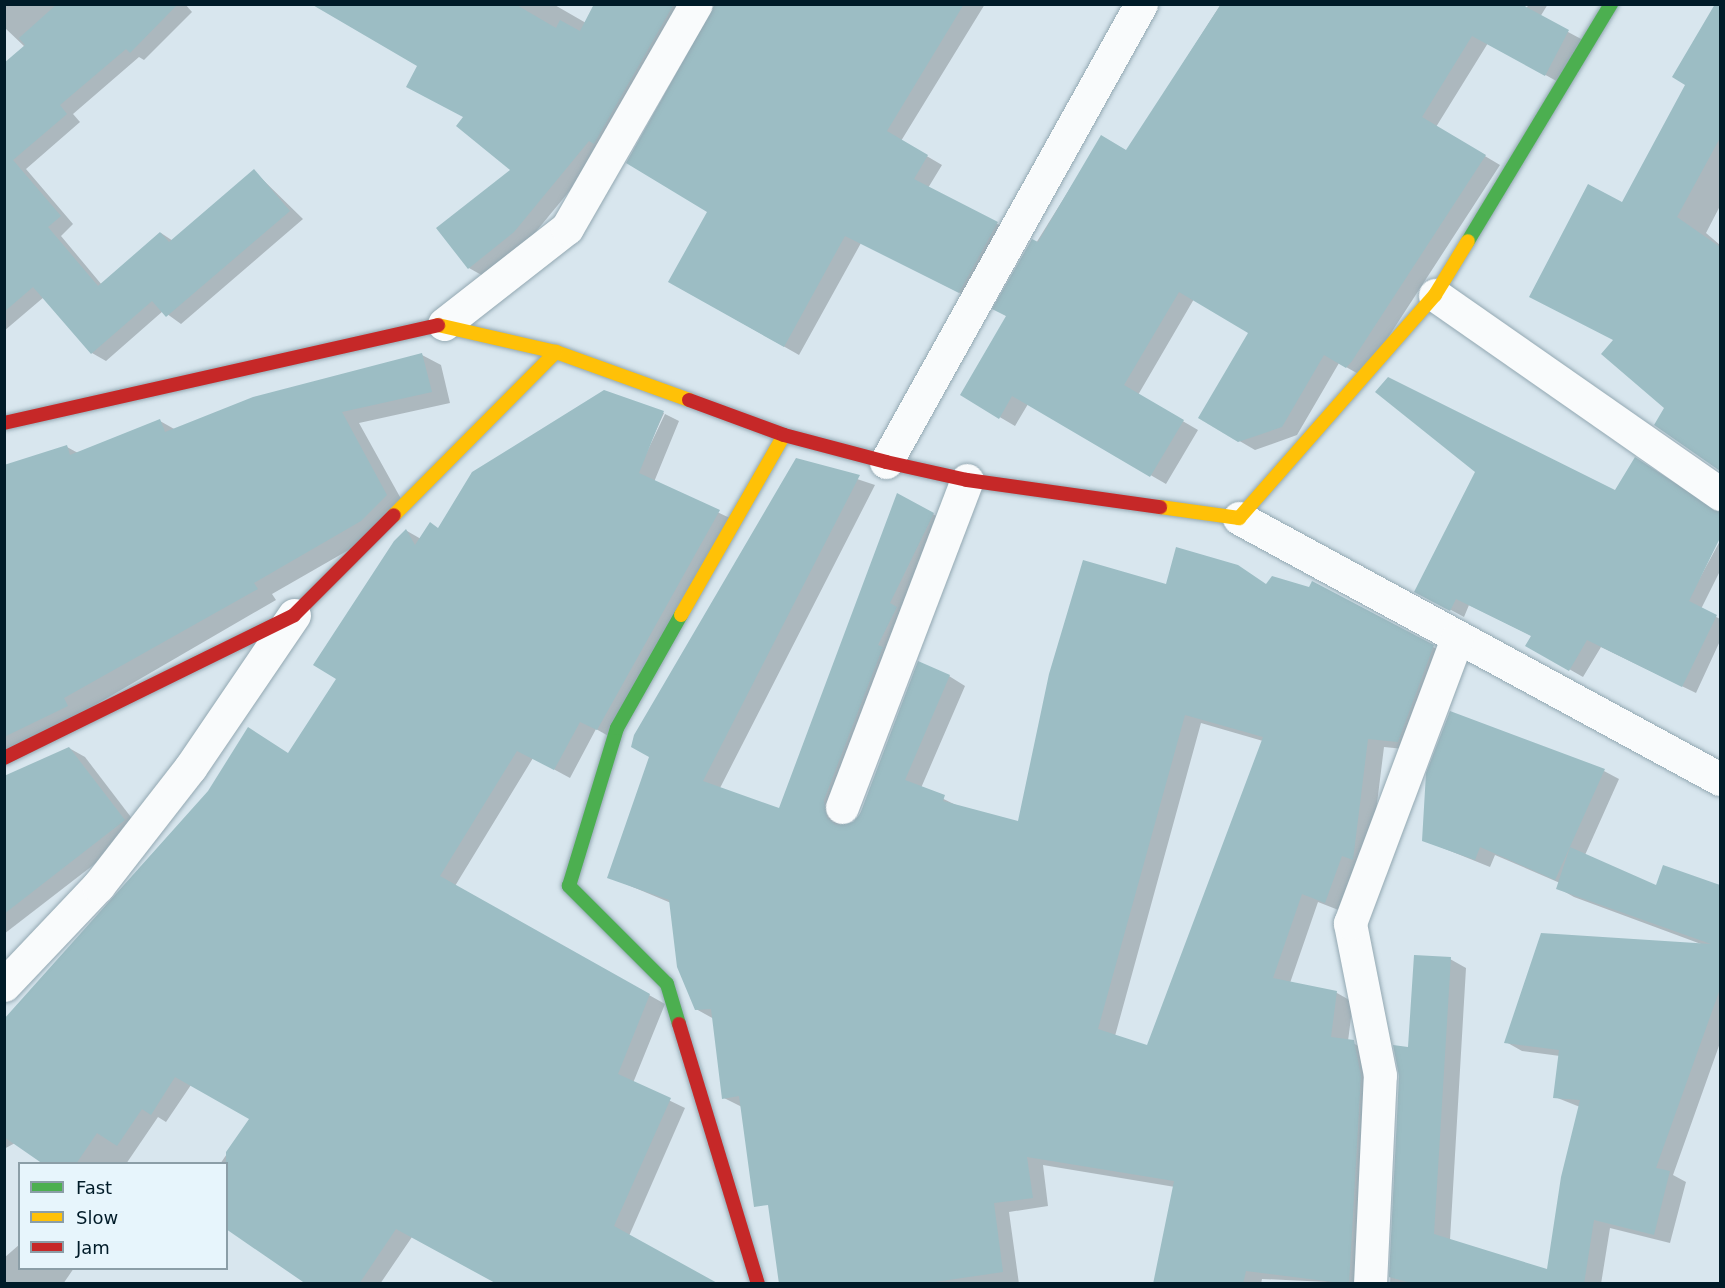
<!DOCTYPE html>
<html>
<head>
<meta charset="utf-8">
<style>
  body { margin:0 }
  #map { position:relative; width:1725px; height:1288px; overflow:hidden; background:#d8e6ee; font-family:"DejaVu Sans",sans-serif }
  div>[style] { position:absolute }
  .shadow>* { inset:0; background:#0003 }
  .building>* { inset:0; background:#9cbdc4 }
  .roads { filter:drop-shadow(0 0 2px #93a8b2) drop-shadow(0 0 2px #93a8b2) }
  .street>* { height:33px; margin:-16.5px; padding:0 16.5px; transform-origin:16.5px; border-radius:16.5px; background:#f9fbfc }
  .fast>* { height:14px; margin:-7px; padding:0 7px; transform-origin:7px; border-radius:7px; background:#4caf50 }
  .slow>* { height:14px; margin:-7px; padding:0 7px; transform-origin:7px; border-radius:7px; background:#ffc107 }
  .jam>* { height:14px; margin:-7px; padding:0 7px; transform-origin:7px; border-radius:7px; background:#c62828 }
  span { translate:-50% -50%; white-space:nowrap; text-align:center; line-height:1.15; -webkit-text-stroke:5px #e7f5fc; paint-order:stroke }
  .frame { position:absolute; inset:0; border:6px solid #001b28; pointer-events:none }
  .legend { position:absolute; left:18px; top:1162px; width:210px; height:108px; box-sizing:border-box; background:#e7f5fc; border:2px solid #8b9ea7; margin:0; padding:8px 10px; list-style:none; font-size:18px; color:#001b28 }
  .legend li { display:flex; align-items:center; gap:12px; height:30px }
  .legend b { width:30px; border:2px solid #8b9ea7 }
</style>
</head>
<body>
<div id="map">
  <div class="shadow">
    <div style="clip-path:polygon(4px 4px,185px 4px,192px 12px,144px 60px,139px 57px,73px 114px,80px 122px,26px 169px,73px 224px,61px 236px,102px 285px,161px 233px,173px 241px,254px 171px,303px 219px,181px 324px,163px 311px,106px 361px,92px 353px,44px 297px,4px 331px,4px 65px,25px 47px,4px 27px)"></div>
    <div style="clip-path:polygon(366px 4px,553px 4px,586px 23px,596px 4px,694px 4px,605px 148px,529px 240px,485px 277px,469px 268px,438px 228px,512px 170px)"></div>
    <div style="clip-path:polygon(716px 4px,985px 4px,901px 141px,942px 165px,928px 188px,1013px 232px,974px 300px,861px 243px,799px 355px,670px 282px,709px 212px)"></div>
    <div style="clip-path:polygon(1221px 4px,1526px 4px,1523px 14px,1529px 4px,1548px 4px,1540px 17px,1583px 40px,1560px 83px,1488px 43px,1436px 127px,1500px 165px,1367px 370px,1362px 376px,1339px 363px,1297px 435px,1255px 450px,1200px 418px,1250px 332px,1194px 299px,1138px 395px,1198px 430px,1166px 484px,1028px 404px,1015px 426px,962px 395px,1008px 317px,995px 309px,1102px 137px,1127px 151px)"></div>
    <div style="clip-path:polygon(1717px 4px,1720px 206px,1706px 233px,1720px 245px,1720px 470px,1656px 425px,1666px 408px,1615px 340px,1623px 204px,1687px 84px)"></div>
    <div style="clip-path:polygon(422px 355px,441px 365px,450px 403px,359px 423px,405px 506px,380px 532px,272px 594px,276px 600px,4px 758px,4px 599px,67px 447px,78px 453px,160px 421px,176px 430px)"></div>
    <div style="clip-path:polygon(605px 391px,664px 413px,634px 479px,665px 414px,679px 421px,654px 482px,734px 520px,612px 738px,596px 729px,570px 778px,533px 758px,455px 886px,665px 1004px,633px 1083px,685px 1108px,629px 1236px,412px 1237px,380px 1284px,308px 1284px,226px 1164px,220px 1164px,251px 1119px,191px 1085px,166px 1122px,158px 1117px,126px 1164px,45px 1164px,15px 1143px,4px 1149px,4px 1021px,289px 754px,338px 679px,407px 531px,421px 539px,439px 529px)"></div>
    <div style="clip-path:polygon(evenodd,797px 459px,875px 485px,720px 788px,780px 810px,898px 496px,950px 523px,840px 810px,842px 825px,854px 823px,949px 676px,965px 686px,921px 788px,960px 807px,1019px 823px,1167px 586px,1310px 589px,1312px 583px,1450px 656px,1414px 750px,1384px 747px,1369px 868px,1341px 911px,1318px 902px,1290px 983px,1337px 993px,1353px 1002px,1348px 1041px,1370px 1051px,1370px 1284px,1262px 1279px,1261px 1284px,1154px 1284px,1175px 1187px,1043px 1165px,1048px 1206px,1009px 1212px,1019px 1284px,787px 1284px,765px 1168px,742px 1107px,724px 1098px,714px 1019px,696px 1009px,671px 903px,609px 877px,797px 459px,1201px 723px,1263px 741px,1148px 1047px,1115px 1036px,1201px 723px)"></div>
    <div style="clip-path:polygon(1615px 492px,1720px 512px,1720px 535px,1684px 607px,1720px 541px,1720px 571px,1701px 609px,1720px 619px,1720px 641px,1696px 693px,1601px 647px,1583px 677px,1527px 645px,1532px 636px,1469px 605px,1464px 617px,1416px 591px)"></div>
    <div style="clip-path:polygon(69px 748px,85px 757px,140px 829px,4px 934px,4px 792px)"></div>
    <div style="clip-path:polygon(1604px 771px,1619px 779px,1585px 855px,1657px 887px,1664px 867px,1720px 886px,1720px 1043px,1673px 1175px,1686px 1182px,1670px 1243px,1610px 1228px,1601px 1284px,1390px 1284px,1400px 1076px,1450px 959px,1466px 968px,1450px 1240px,1548px 1271px,1580px 1107px,1555px 1097px,1560px 1056px,1522px 1051px,1506px 1042px,1701px 944px,1574px 897px,1558px 888px,1560px 883px,1495px 855px,1490px 867px,1423px 840px)"></div>
    <div style="clip-path:polygon(20px 1244px,20px 1268px,74px 1268px,63px 1284px,4px 1284px,4px 1258px)"></div>
  </div>
  <div class="building">
    <div style="clip-path:polygon(57px 4px,178px 4px,130px 53px,126px 49px,60px 105px,67px 114px,13px 160px,61px 216px,48px 227px,98px 286px,160px 232px,169px 242px,254px 169px,290px 211px,166px 317px,152px 301px,91px 354px,33px 287px,4px 312px,4px 63px,25px 45px,19px 38px)"></div>
    <div style="clip-path:polygon(311px 4px,515px 4px,556px 28px,560px 20px,580px 31px,594px 4px,674px 4px,594px 144px,589px 141px,514px 232px,468px 269px,436px 228px,510px 170px,456px 126px,463px 117px,406px 87px,417px 66px)"></div>
    <div style="clip-path:polygon(715px 4px,964px 4px,887px 131px,928px 155px,914px 179px,998px 222px,959px 293px,845px 236px,784px 347px,668px 282px,707px 212px,626px 163px)"></div>
    <div style="clip-path:polygon(1221px 4px,1521px 4px,1569px 30px,1545px 76px,1472px 36px,1422px 117px,1486px 155px,1352px 361px,1346px 368px,1324px 355px,1282px 427px,1238px 442px,1198px 418px,1248px 333px,1179px 292px,1124px 385px,1184px 420px,1150px 477px,1012px 396px,999px 419px,960px 395px,1006px 316px,992px 309px,1032px 239px,1038px 242px,1101px 135px,1126px 150px)"></div>
    <div style="clip-path:polygon(1715px 4px,1720px 4px,1720px 138px,1677px 217px,1720px 247px,1720px 471px,1654px 425px,1664px 408px,1601px 354px,1613px 340px,1529px 297px,1588px 184px,1622px 202px,1685px 85px,1672px 77px)"></div>
    <div style="clip-path:polygon(422px 353px,432px 392px,342px 412px,387px 495px,361px 521px,254px 583px,258px 589px,64px 698px,68px 706px,4px 737px,4px 465px,67px 445px,70px 455px,160px 419px,165px 432px,253px 397px)"></div>
    <div style="clip-path:polygon(1388px 377px,1615px 490px,1635px 457px,1720px 512px,1720px 538px,1689px 601px,1717px 615px,1682px 687px,1587px 640px,1569px 671px,1525px 646px,1531px 636px,1456px 599px,1450px 611px,1414px 592px,1475px 472px,1375px 392px)"></div>
    <div style="clip-path:polygon(604px 390px,664px 411px,639px 473px,720px 510px,597px 730px,580px 722px,554px 770px,517px 751px,440px 876px,650px 994px,618px 1074px,671px 1098px,614px 1226px,719px 1284px,497px 1284px,396px 1229px,359px 1284px,306px 1284px,226px 1229px,226px 1152px,249px 1119px,175px 1077px,151px 1115px,142px 1109px,117px 1146px,97px 1133px,76px 1164px,43px 1164px,4px 1137px,4px 1019px,208px 791px,248px 727px,288px 753px,336px 679px,313px 665px,394px 541px,406px 529px,415px 545px,430px 522px,438px 528px,472px 472px)"></div>
    <div style="clip-path:polygon(evenodd,796px 458px,860px 475px,703px 781px,779px 808px,897px 493px,934px 513px,890px 603px,897px 607px,878px 645px,883px 647px,824px 800px,827px 818px,836px 825px,853px 822px,860px 814px,918px 661px,950px 675px,905px 780px,945px 795px,943px 801px,1018px 821px,1049px 674px,1083px 560px,1166px 584px,1176px 547px,1238px 565px,1266px 584px,1272px 576px,1309px 587px,1312px 581px,1434px 645px,1398px 742px,1368px 739px,1353px 860px,1342px 856px,1325px 903px,1302px 894px,1273px 978px,1337px 991px,1331px 1037px,1354px 1040px,1361px 1076px,1349px 1284px,1246px 1271px,1243px 1284px,1153px 1284px,1174px 1181px,1027px 1157px,1033px 1198px,994px 1203px,1003px 1272px,921px 1284px,779px 1284px,768px 1205px,754px 1207px,739px 1096px,722px 1099px,711px 1009px,695px 1010px,677px 967px,669px 900px,607px 878px,649px 757px,631px 747px,634px 735px,796px 458px,1185px 715px,1263px 737px,1147px 1045px,1098px 1029px,1185px 715px)"></div>
    <div style="clip-path:polygon(1450px 711px,1605px 769px,1555px 880px,1480px 847px,1475px 860px,1422px 841px,1426px 773px)"></div>
    <div style="clip-path:polygon(69px 747px,125px 820px,4px 914px,4px 776px)"></div>
    <div style="clip-path:polygon(1570px 847px,1656px 885px,1663px 865px,1720px 885px,1720px 989px,1656px 1168px,1670px 1171px,1654px 1235px,1594px 1220px,1584px 1284px,1415px 1284px,1389px 1277px,1399px 1076px,1393px 1045px,1408px 1047px,1414px 955px,1451px 957px,1434px 1234px,1547px 1269px,1561px 1177px,1580px 1100px,1553px 1098px,1559px 1050px,1504px 1043px,1541px 933px,1711px 944px,1556px 889px)"></div>
  </div>
  <div class="roads">
    <div class="street">
      <div style="left:1435px;top:295px;width:348px;rotate:34.9deg"></div>
      <div style="left:444px;top:324px;width:156px;rotate:-38deg"></div>
      <div style="left:567px;top:228px;width:258px;rotate:-60.1deg"></div>
      <div style="left:886px;top:462px;width:524px;rotate:-60.89deg"></div>
      <div style="left:1239px;top:518px;width:547px;rotate:28.49deg"></div>
      <div style="left:842px;top:807px;width:350px;rotate:-69.1deg"></div>
      <div style="left:4px;top:985px;width:137px;rotate:-46.5deg"></div>
      <div style="left:98px;top:886px;width:150px;rotate:-52.1deg"></div>
      <div style="left:190px;top:768px;width:185px;rotate:-55.8deg"></div>
      <div style="left:1370px;top:1284px;width:209px;rotate:-87.3deg"></div>
      <div style="left:1380px;top:1075px;width:155px;rotate:-101.2deg"></div>
      <div style="left:1350px;top:923px;width:304px;rotate:-69.4deg"></div>
    </div>
    <div class="fast">
      <div style="left:1468px;top:241px;width:277px;rotate:-58.9deg"></div>
      <div style="left:679px;top:1024px;width:42px;rotate:-106.7deg"></div>
      <div style="left:667px;top:984px;width:139px;rotate:-135deg"></div>
      <div style="left:569px;top:886px;width:165px;rotate:-73.1deg"></div>
      <div style="left:617px;top:728px;width:130px;rotate:-60.5deg"></div>
    </div>
    <div class="slow">
      <div style="left:438px;top:325px;width:121px;rotate:12.9deg"></div>
      <div style="left:556px;top:352px;width:141px;rotate:19.8deg"></div>
      <div style="left:1160px;top:507px;width:80px;rotate:7.9deg"></div>
      <div style="left:1239px;top:518px;width:297px;rotate:-48.7deg"></div>
      <div style="left:1435px;top:295px;width:63px;rotate:-58.6deg"></div>
      <div style="left:394px;top:515px;width:230px;rotate:-45.2deg"></div>
      <div style="left:681px;top:615px;width:207px;rotate:-60.2deg"></div>
    </div>
    <div class="jam">
      <div style="left:689px;top:400px;width:101px;rotate:20.2deg"></div>
      <div style="left:784px;top:435px;width:106px;rotate:14.8deg"></div>
      <div style="left:886px;top:462px;width:83px;rotate:12.5deg"></div>
      <div style="left:967px;top:480px;width:195px;rotate:8deg"></div>
      <div style="left:4px;top:423px;width:445px;rotate:-12.7deg"></div>
      <div style="left:4px;top:758px;width:323px;rotate:-26.2deg"></div>
      <div style="left:294px;top:615px;width:141px;rotate:-45deg"></div>
      <div style="left:679px;top:1024px;width:272px;rotate:73.1deg"></div>
    </div>
  </div>
  <div class="frame"></div>
  <ul class="legend">
  <li><b style="height:8px;background:#4caf50"></b>Fast</li>
  <li><b style="height:8px;background:#ffc107"></b>Slow</li>
  <li><b style="height:8px;background:#c62828"></b>Jam</li>
  </ul>
</div>
</body>
</html>
